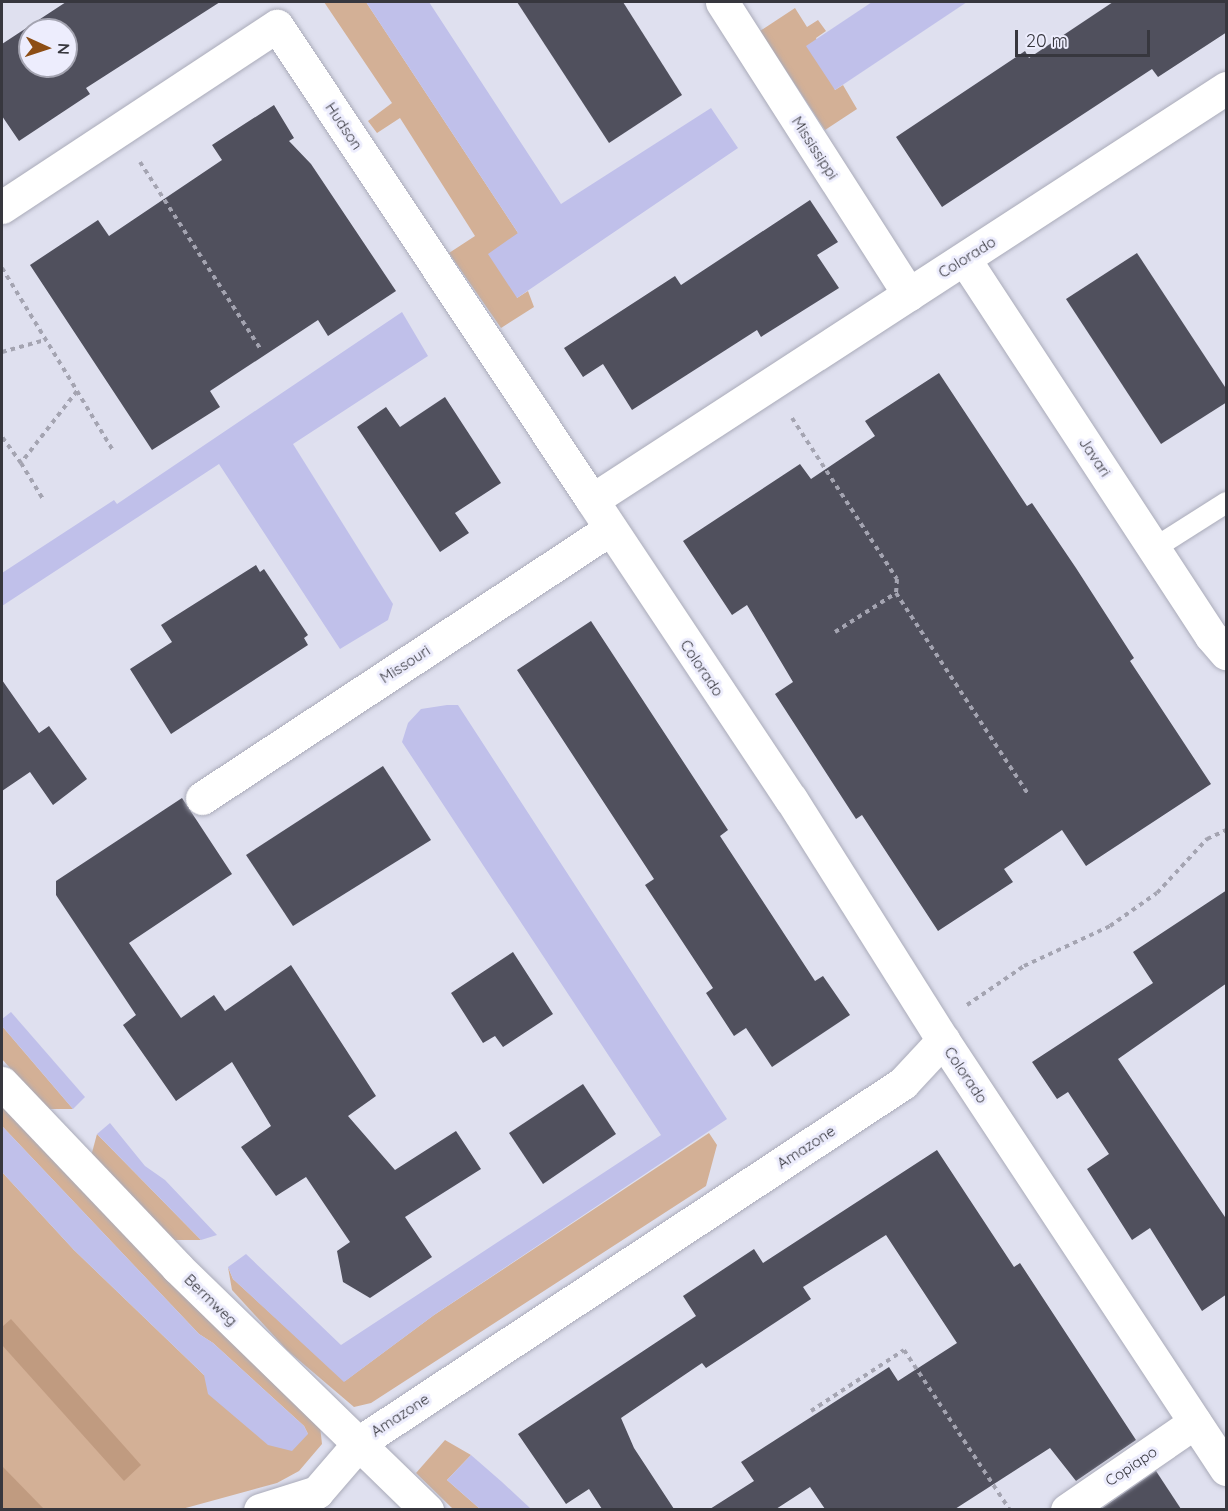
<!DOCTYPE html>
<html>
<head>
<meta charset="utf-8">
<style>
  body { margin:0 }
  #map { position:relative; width:1228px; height:1511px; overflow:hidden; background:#dfe0ef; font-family:Quicksand,sans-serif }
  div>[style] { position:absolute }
  .green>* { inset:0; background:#d3b096 }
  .forest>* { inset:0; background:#c09b80 }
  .water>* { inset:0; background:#c0c0ea }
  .building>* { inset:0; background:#50505d }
  .path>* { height:4px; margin-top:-2px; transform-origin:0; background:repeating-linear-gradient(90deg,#a4a4b1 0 4.5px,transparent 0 9px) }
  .roads { filter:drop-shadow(0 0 2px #aaabb9) drop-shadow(0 0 2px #aaabb9) }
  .lane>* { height:21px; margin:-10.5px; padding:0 10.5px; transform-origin:10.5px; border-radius:10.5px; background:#fff }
  .street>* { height:33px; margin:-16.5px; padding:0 16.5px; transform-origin:16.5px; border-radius:16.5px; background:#fff }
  span { translate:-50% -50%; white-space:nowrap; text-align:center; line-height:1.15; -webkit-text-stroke:6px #ededfd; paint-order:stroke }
  .street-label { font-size:15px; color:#37373e }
  .frame { position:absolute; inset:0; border:3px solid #37373e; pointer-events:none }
  .north { position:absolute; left:18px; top:18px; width:60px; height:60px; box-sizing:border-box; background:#ededfd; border:2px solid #a4a4b1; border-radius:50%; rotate:93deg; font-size:16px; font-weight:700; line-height:24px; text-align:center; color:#37373e }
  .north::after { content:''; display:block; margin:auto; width:21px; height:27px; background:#8d4e15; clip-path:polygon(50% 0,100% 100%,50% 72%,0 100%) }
  .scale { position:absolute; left:1015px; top:30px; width:135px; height:27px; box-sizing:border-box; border:3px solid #37373e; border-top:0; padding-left:8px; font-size:18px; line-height:21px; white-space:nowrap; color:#37373e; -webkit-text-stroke:4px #ededfd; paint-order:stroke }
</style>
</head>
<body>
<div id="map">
  <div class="green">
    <div style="clip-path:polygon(324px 2px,366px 2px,518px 233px,517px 298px,528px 291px,534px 307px,501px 328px,449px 253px,475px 236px,400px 118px,377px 133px,368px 121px,392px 103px)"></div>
    <div style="clip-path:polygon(795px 8px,807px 27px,818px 20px,826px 31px,816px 38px,835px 90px,843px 85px,857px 109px,825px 130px,760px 31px)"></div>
    <div style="clip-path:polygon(2px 1026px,73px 1109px,46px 1109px,2px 1059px)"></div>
    <div style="clip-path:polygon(2px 1099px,320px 1426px,322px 1444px,299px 1471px,277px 1483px,182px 1509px,2px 1509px,2px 1172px,74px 1250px,204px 1375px,308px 1434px,304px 1426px,213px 1343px,199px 1334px,2px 1126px)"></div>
    <div style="clip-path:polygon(709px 1133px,717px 1145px,706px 1186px,371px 1403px,354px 1407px,287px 1350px,232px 1290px,228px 1267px,233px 1279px,345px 1381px,434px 1315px)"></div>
    <div style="clip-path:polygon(97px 1134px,201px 1240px,171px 1240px,90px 1160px)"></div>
    <div style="clip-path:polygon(445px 1440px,471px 1455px,447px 1480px,480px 1509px,453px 1509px,416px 1473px)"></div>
  </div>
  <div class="forest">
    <div style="clip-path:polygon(11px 1319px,141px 1465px,124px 1481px,2px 1345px,2px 1327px)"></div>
    <div style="clip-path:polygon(2px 1466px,44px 1509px,2px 1509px)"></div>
  </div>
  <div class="water">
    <div style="clip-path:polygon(366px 2px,429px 2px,561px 204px,711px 108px,738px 148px,517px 298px,488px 254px,518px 233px)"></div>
    <div style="clip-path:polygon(872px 2px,967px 2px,835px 90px,806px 46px)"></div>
    <div style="clip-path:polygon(402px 312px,428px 356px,293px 444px,393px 604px,388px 620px,340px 649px,219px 464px,2px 606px,2px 573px,114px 500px,117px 504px)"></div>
    <div style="clip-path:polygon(447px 705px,458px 705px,727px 1119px,434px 1315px,344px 1382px,233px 1279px,228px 1267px,246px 1254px,341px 1345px,661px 1135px,402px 742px,408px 723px,421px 709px)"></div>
    <div style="clip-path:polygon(11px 1012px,85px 1097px,73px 1109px,2px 1026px,2px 1019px)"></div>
    <div style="clip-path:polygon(110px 1123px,145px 1166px,165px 1180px,217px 1235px,201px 1240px,97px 1134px)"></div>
    <div style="clip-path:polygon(2px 1126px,199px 1334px,213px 1343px,304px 1426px,308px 1434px,292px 1451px,268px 1445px,208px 1394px,204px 1375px,74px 1250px,2px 1172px)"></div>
    <div style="clip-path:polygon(471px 1455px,502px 1482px,531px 1509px,480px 1509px,447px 1480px)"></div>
  </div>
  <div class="building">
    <div style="clip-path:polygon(evenodd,66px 2px,220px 2px,86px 88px,90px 94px,19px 141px,2px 116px,2px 44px,66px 2px,30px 30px,66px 30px,66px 66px,30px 66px,30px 30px)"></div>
    <div style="clip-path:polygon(517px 2px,623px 2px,682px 95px,609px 143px)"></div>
    <div style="clip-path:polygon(1113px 2px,1227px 2px,1227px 32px,1158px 77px,1152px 69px,942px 207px,896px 137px,1025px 51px,1029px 58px)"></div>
    <div style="clip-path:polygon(274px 105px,294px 138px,289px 141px,311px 164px,396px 291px,328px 336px,318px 320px,271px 351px,210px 391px,220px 407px,152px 450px,30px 265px,98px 220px,109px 236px,222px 160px,212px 145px)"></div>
    <div style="clip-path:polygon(810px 200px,838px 242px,817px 255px,839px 288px,761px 337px,757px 330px,632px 410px,603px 364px,583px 377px,564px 348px,675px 276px,681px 285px)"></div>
    <div style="clip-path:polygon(1137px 253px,1227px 390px,1227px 402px,1161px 444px,1066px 299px)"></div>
    <div style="clip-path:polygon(939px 373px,1027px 506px,1032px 503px,1076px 568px,1134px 658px,1130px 661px,1211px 784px,1086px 866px,1062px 830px,1004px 869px,1013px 882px,938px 931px,862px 815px,856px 819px,775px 694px,793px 682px,747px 605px,732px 615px,683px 541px,800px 464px,811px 479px,875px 436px,865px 421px)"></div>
    <div style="clip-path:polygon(445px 397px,501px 483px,455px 513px,469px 533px,440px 552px,357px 427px,386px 407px,400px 427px)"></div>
    <div style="clip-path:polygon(256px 565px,260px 572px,264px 569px,308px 635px,304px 638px,308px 645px,171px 734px,130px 669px,172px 642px,161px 625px)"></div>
    <div style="clip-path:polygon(591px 621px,728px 830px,720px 836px,760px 897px,815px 981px,823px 976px,850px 1015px,772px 1067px,746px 1028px,734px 1036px,706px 993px,713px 988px,645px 885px,654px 879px,517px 670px)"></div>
    <div style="clip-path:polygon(2px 680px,39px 733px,49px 726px,87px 779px,53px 805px,30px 772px,2px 791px)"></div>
    <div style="clip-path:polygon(383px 766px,431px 840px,293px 926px,246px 855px)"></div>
    <div style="clip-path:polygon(182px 798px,232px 874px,129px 943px,181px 1018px,214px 995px,225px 1011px,291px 965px,376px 1096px,348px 1116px,395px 1170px,456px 1131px,481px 1169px,405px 1217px,432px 1257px,370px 1298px,343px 1282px,337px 1251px,350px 1242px,306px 1177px,276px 1196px,241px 1147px,271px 1126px,232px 1062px,176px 1101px,123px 1025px,136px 1015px,56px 895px,56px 881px)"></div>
    <div style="clip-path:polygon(1227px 890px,1227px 983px,1118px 1059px,1227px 1220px,1227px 1294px,1202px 1311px,1150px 1228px,1132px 1240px,1087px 1169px,1109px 1154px,1068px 1092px,1057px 1099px,1032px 1062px,1153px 983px,1133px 952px)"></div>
    <div style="clip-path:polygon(513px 952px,553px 1014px,503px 1047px,495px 1036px,483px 1043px,451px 993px)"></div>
    <div style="clip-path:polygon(583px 1084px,616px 1134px,543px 1184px,509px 1133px)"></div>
    <div style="clip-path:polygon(937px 1150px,1014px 1267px,1020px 1263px,1136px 1440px,1076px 1481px,1050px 1448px,955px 1509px,825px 1509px,810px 1487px,776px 1509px,710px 1509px,754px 1481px,741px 1462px,889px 1367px,898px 1381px,957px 1343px,886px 1235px,803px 1287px,811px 1299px,706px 1368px,702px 1363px,621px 1418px,634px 1448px,674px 1509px,602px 1509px,589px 1489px,566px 1504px,518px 1434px,696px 1316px,683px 1296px,754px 1249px,763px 1263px)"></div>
    <div style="clip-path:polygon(1156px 1471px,1181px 1509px,1101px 1509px)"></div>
  </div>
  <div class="path">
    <div style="left:140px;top:162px;width:221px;rotate:57.2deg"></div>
    <div style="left:2px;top:268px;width:144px;rotate:58.6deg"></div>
    <div style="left:77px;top:391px;width:91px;rotate:127.9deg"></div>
    <div style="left:21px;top:463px;width:32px;rotate:-126deg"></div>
    <div style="left:2px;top:352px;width:45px;rotate:-15.6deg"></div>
    <div style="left:77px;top:391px;width:71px;rotate:58.8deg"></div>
    <div style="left:792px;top:418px;width:192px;rotate:56.9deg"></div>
    <div style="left:897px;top:579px;width:14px;rotate:94deg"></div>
    <div style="left:896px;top:593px;width:240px;rotate:56.7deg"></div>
    <div style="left:21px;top:463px;width:42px;rotate:58.6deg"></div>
    <div style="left:835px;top:632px;width:72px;rotate:-32.6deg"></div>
    <div style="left:967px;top:1005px;width:69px;rotate:-34.4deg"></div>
    <div style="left:1024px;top:966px;width:95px;rotate:-24.9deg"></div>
    <div style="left:1110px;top:926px;width:57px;rotate:-35.1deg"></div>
    <div style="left:1157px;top:893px;width:74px;rotate:-47.2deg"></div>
    <div style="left:1207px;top:839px;width:21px;rotate:-25deg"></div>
    <div style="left:811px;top:1411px;width:111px;rotate:-33.3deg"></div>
    <div style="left:904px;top:1350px;width:192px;rotate:56.5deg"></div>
  </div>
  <div class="roads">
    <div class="lane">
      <div style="left:1155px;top:547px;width:84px;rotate:-32.4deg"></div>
    </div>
    <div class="street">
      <div style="left:722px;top:2px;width:347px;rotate:57.4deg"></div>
      <div style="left:1226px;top:88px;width:756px;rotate:146.98deg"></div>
      <div style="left:592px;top:500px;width:359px;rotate:56.4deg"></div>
      <div style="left:791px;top:799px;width:285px;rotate:57.8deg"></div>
      <div style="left:943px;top:1040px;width:514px;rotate:56.59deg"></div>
      <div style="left:2px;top:207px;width:329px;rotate:-33.4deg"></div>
      <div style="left:277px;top:26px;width:569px;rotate:56.39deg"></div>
      <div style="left:965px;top:260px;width:449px;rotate:56.8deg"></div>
      <div style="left:1211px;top:636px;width:23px;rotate:49deg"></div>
      <div style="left:202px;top:798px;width:486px;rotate:-33.4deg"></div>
      <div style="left:2px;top:1083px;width:254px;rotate:46.4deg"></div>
      <div style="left:177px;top:1267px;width:349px;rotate:44.2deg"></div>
      <div style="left:260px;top:1510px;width:60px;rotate:-17.5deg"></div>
      <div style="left:317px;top:1492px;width:66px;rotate:-49.3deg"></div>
      <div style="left:360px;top:1442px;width:651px;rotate:-33.47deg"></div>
      <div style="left:903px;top:1083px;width:59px;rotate:-47.1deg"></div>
      <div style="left:1067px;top:1510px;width:155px;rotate:-34.5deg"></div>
    </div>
  </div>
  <div class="street-label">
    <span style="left:344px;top:126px;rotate:56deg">Hudson</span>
    <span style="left:815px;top:148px;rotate:57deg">Mississippi</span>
    <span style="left:967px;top:257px;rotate:-32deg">Colorado</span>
    <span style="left:1095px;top:457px;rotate:56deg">Javari</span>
    <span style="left:405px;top:664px;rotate:-33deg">Missouri</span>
    <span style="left:702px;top:668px;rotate:56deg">Colorado</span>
    <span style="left:966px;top:1075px;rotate:56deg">Colorado</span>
    <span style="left:806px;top:1147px;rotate:-33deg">Amazone</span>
    <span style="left:211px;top:1300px;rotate:44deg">Bermweg</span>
    <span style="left:400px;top:1415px;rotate:-33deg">Amazone</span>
    <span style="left:1131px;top:1466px;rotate:-34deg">Copiapo</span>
  </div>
  <div class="frame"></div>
  <div class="north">N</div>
  <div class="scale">20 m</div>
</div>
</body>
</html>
